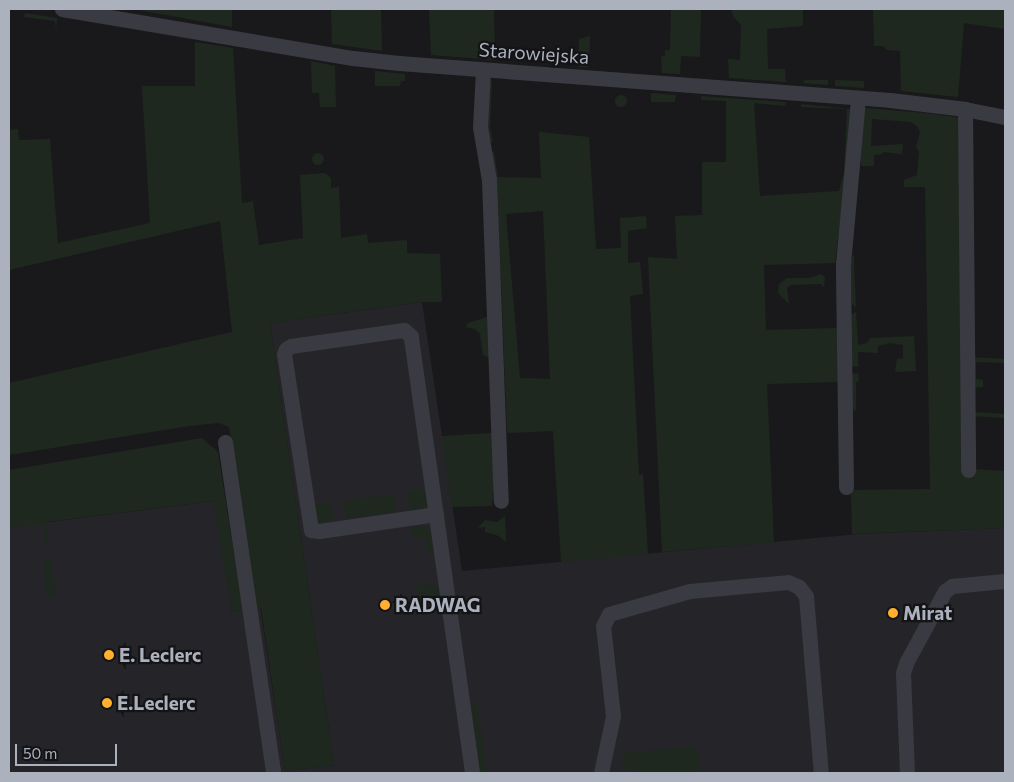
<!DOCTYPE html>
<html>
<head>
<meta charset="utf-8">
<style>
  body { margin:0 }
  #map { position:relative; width:1014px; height:782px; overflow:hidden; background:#19191c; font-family:Commissioner,sans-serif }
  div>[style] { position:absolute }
  .built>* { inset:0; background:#252529 }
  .green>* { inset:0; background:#1f281f }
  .round { border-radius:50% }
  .minor>* { height:15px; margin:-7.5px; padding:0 7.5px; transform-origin:7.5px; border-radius:7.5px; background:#3a3b42 }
  .dots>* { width:14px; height:14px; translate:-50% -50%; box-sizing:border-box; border:2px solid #141417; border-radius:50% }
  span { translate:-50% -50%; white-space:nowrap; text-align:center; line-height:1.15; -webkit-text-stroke:4.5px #141417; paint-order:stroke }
  .street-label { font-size:19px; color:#abb1bd }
  .poi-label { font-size:19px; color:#abb1bd; font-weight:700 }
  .left { translate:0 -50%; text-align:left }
  .frame { position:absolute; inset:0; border:10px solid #abb1bd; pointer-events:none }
  .scale { position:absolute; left:15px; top:744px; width:102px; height:22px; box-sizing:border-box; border:2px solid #abb1bd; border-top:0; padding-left:6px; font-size:15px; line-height:18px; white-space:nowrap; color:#abb1bd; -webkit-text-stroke:4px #141417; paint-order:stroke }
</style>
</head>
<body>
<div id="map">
  <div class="built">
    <div style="clip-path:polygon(422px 302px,462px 571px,859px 534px,1005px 528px,1005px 773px,9px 773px,9px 527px,214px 501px,232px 612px,260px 607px,285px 771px,334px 765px,270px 323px)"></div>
  </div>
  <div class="green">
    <div style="clip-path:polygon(139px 9px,232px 9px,232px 27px,139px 10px)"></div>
    <div style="clip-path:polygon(331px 9px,381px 9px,382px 51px,332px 44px)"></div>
    <div style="clip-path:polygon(429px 9px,494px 9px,495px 60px,431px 55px)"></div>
    <div style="clip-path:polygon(671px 9px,701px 9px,700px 57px,681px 56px,680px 74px,662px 73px,661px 56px,665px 57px,665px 50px,670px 50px)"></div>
    <div style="clip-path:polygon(731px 9px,803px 9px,803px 26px,767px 29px,768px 69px,785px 69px,786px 82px,729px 78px,728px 59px,740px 60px,741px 25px,733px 16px)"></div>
    <div style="clip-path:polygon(873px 9px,1005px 9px,1005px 29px,964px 23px,958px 97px,901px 91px,900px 51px,887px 50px,883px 46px,874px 46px)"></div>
    <div style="clip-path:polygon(25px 13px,57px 18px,56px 30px,55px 21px,24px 17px)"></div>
    <div style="clip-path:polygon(590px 36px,589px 67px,578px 67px,579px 39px)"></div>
    <div style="clip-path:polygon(195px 42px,233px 48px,242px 203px,253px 201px,259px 245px,303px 238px,300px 175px,325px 173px,331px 178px,331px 188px,339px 187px,341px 238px,367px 234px,368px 243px,407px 240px,407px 253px,440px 254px,442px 302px,421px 302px,270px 323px,334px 765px,285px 771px,261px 608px,256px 608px,229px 427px,219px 423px,189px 426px,9px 455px,9px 383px,232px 332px,220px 221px,9px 270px,9px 130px,18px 129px,19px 140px,50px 139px,58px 243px,150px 223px,142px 86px,195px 86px)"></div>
    <div style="clip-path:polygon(311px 61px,335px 66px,336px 107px,320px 107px,319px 93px,312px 93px)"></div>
    <div style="clip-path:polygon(375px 71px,405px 74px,405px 81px,401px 81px,400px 86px,375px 86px)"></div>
    <div style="clip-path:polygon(804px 80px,828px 80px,828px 85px,803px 83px)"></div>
    <div style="clip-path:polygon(835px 80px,864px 81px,864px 88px,835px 86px)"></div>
    <div style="clip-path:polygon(487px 81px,492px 81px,490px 127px,493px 142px,488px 143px)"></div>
    <div style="clip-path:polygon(651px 93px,676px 95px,675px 102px,651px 102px)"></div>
    <div class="round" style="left:615px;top:95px;width:12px;height:12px"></div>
    <div style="clip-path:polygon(701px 96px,786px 102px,785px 106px,754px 103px,760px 196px,839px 191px,844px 173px,847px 109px,801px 107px,801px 104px,850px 109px,844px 191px,835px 263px,764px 265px,766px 330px,836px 328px,839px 333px,841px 382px,767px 384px,774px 542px,662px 552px,648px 257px,677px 259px,675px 216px,702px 215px,702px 162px,726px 162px,726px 101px,701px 100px)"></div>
    <div style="clip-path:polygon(865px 108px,925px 113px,956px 117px,959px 120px,973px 469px,1005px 471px,1005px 528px,852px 534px,851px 490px,930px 489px,925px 187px,904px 187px,904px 180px,917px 175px,919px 152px,916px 147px,920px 132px,917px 126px,911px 122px,872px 119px,871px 146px,903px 144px,902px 154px,884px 152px,882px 154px,874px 155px,874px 166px,861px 166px,861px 112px)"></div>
    <div style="clip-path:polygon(evenodd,539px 132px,589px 137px,596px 249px,621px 248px,620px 218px,646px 216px,647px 228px,628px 231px,628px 263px,640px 262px,643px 294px,630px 296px,639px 475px,643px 474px,648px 554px,561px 562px,553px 431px,507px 433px,501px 279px,489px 152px,494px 151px,498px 177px,541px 178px,539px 132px,543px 211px,550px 379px,520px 378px,506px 214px,543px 211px)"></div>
    <div class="round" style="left:312px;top:153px;width:12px;height:12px"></div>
    <div style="clip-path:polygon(854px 254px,854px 263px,856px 307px,852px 304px,849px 263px)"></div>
    <div style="clip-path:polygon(821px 274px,825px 277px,824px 287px,821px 284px,791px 285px,787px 288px,789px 304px,778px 293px,779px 284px,787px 278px,809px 278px)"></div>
    <div style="clip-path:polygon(856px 312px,858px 345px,867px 343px,870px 338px,914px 336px,916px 371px,895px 372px,897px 359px,903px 358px,903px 345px,890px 343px,878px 346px,878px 353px,858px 352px,858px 367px,850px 366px,851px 315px)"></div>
    <div style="clip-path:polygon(487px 317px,489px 358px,483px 355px,480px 334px,475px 329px,466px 327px,468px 323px)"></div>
    <div style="clip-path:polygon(971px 357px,1005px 359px,1005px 363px,976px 362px,976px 379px,983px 380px,983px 387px,971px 388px)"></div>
    <div style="clip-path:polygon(858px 373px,859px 381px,856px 382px,856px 411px,852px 408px,850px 374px)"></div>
    <div style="clip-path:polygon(971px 412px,1005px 414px,1005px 418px,971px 416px)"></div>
    <div style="clip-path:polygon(492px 433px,494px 474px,492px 506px,452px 507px,441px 436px)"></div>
    <div style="clip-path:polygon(202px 438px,218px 452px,243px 610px,232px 612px,213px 501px,46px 522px,49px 546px,46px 543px,43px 524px,9px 528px,9px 470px)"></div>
    <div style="clip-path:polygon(427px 489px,427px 507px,411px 510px,407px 492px)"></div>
    <div style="clip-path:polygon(394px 494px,395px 513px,347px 518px,343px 501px)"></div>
    <div style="clip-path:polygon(331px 503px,333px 519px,317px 523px,312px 506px)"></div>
    <div style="clip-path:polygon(505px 516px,506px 542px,499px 536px,485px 532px,485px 527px,478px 528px,485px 520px,497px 522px)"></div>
    <div style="clip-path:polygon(419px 523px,431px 532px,433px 553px,429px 554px,425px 536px,413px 538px,411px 524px)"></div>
    <div style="clip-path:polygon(51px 558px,56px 595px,47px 596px,44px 571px,46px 562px)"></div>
    <div style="clip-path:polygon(417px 582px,421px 586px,433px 584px,438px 588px,440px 601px,420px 604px)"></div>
    <div style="clip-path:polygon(477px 703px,487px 773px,479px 773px,470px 704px)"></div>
    <div style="clip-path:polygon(693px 747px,698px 753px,700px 773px,631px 773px,630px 769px,621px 770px,621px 761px,628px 752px)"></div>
  </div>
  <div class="minor">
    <div style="left:62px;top:9px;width:295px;rotate:9.6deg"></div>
    <div style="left:353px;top:58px;width:46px;rotate:6.2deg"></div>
    <div style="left:399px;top:63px;width:492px;rotate:4.3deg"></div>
    <div style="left:890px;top:100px;width:76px;rotate:6.8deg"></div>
    <div style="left:965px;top:109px;width:41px;rotate:11.3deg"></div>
    <div style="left:483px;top:70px;width:57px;rotate:93deg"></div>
    <div style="left:480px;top:127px;width:54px;rotate:80.4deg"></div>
    <div style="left:489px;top:180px;width:321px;rotate:87.9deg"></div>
    <div style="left:965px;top:109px;width:361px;rotate:89.5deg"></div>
    <div style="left:225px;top:442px;width:334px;rotate:81.7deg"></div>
    <div style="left:846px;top:487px;width:223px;rotate:-90.8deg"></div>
    <div style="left:843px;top:264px;width:166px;rotate:-84.8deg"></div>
    <div style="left:436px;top:514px;width:118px;rotate:171.7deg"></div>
    <div style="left:319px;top:531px;width:8px;rotate:-173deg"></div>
    <div style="left:311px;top:530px;width:178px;rotate:-98.7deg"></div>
    <div style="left:284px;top:354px;width:5px;rotate:-68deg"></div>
    <div style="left:286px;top:349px;width:6px;rotate:-31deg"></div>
    <div style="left:291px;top:346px;width:114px;rotate:-8.1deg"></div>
    <div style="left:404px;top:330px;width:9px;rotate:41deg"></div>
    <div style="left:411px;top:336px;width:2px;rotate:90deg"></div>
    <div style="left:411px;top:338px;width:439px;rotate:82deg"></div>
    <div style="left:601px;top:773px;width:58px;rotate:-78.1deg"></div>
    <div style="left:613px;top:716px;width:91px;rotate:-96.3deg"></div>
    <div style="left:603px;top:626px;width:13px;rotate:-63deg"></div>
    <div style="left:609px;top:614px;width:84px;rotate:-15.9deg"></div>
    <div style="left:690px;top:591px;width:98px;rotate:-5.2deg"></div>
    <div style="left:788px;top:582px;width:12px;rotate:24deg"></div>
    <div style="left:799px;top:587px;width:11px;rotate:52deg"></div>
    <div style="left:806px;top:596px;width:178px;rotate:85.2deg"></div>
    <div style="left:907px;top:773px;width:100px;rotate:-92.3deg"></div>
    <div style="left:903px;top:673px;width:10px;rotate:-73deg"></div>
    <div style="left:906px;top:663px;width:82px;rotate:-61.6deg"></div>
    <div style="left:945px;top:591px;width:9px;rotate:-36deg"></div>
    <div style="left:952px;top:586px;width:52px;rotate:-5.5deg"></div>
  </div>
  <div class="dots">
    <div style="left:385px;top:605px;background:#ffb02e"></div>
    <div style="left:893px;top:613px;background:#ffb02e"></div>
    <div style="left:109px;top:655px;background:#ffb02e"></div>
    <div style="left:107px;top:703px;background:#ffb02e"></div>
  </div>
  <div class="street-label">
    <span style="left:534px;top:53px;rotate:4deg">Starowiejska</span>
  </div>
  <div class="poi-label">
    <span class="left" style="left:395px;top:605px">RADWAG</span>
    <span class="left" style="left:903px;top:613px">Mirat</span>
    <span class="left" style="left:119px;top:655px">E. Leclerc</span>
    <span class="left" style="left:117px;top:703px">E.Leclerc</span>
  </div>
  <div class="frame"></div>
  <div class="scale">50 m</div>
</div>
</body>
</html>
